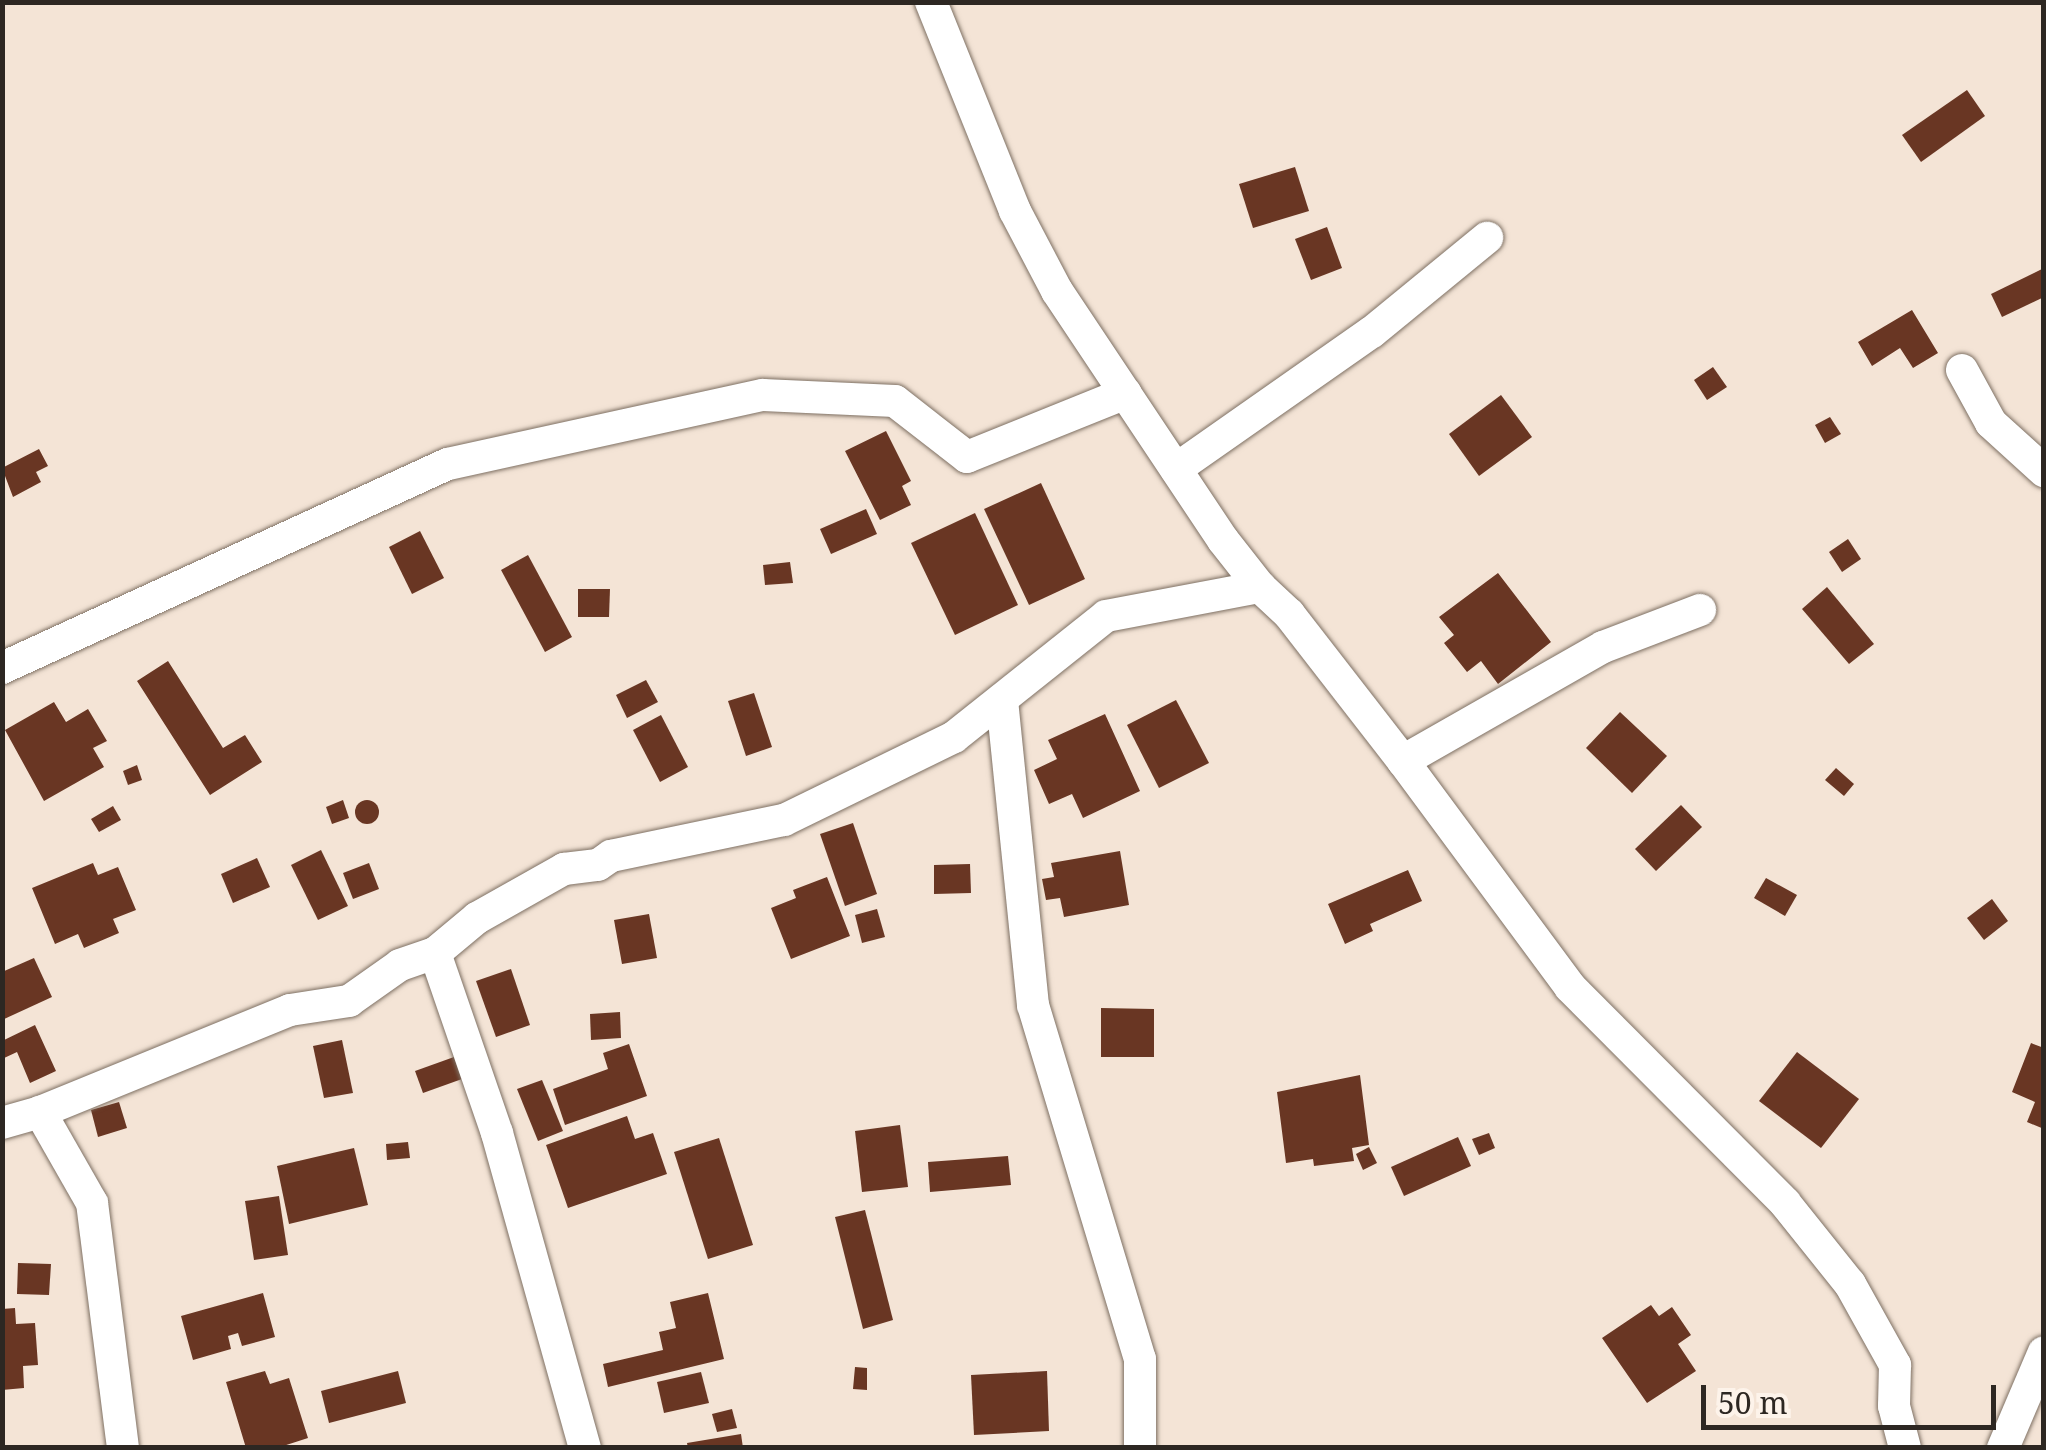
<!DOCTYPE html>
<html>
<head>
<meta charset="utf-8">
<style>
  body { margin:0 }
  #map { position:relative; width:2046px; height:1450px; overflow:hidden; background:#f4e4d6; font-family:"Noto Serif",serif }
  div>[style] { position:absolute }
  .building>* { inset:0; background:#693623 }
  .round { border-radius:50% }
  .roads { filter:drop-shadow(0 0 2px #7e7063) drop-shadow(0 0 2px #7e7063) }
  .street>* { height:32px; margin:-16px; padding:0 16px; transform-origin:16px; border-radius:16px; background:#fff }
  span { translate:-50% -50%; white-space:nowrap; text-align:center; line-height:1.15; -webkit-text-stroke:10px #fdf3ea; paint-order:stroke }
  .frame { position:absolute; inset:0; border:5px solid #2d2722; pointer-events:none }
  .scale { position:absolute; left:1701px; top:1385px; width:295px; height:45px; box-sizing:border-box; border:5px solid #2d2722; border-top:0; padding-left:12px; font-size:30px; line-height:35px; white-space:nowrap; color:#2d2722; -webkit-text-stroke:8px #fdf3ea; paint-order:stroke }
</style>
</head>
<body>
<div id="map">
  <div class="building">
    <div style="clip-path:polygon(1967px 90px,1985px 116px,1921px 162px,1902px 135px)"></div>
    <div style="clip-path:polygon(1295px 167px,1309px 211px,1253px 228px,1239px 184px)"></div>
    <div style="clip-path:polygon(1327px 227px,1342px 268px,1311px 280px,1295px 239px)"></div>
    <div style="clip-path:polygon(2044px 268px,2044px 297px,2002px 317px,1991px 294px)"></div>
    <div style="clip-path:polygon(1912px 310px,1938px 353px,1913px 368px,1900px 348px,1872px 366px,1858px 342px)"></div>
    <div style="clip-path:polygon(1713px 367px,1727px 387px,1707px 400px,1694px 380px)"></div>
    <div style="clip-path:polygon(1501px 395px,1532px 437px,1479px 476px,1449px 434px)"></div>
    <div style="clip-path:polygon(1830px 417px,1841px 434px,1825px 443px,1815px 425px)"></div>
    <div style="clip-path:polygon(886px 431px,911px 481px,902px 486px,911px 505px,880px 520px,845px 451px)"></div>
    <div style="clip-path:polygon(39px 449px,48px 466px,36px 472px,41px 482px,13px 497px,2px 468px)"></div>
    <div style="clip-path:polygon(1041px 483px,1085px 579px,1029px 605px,984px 509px)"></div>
    <div style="clip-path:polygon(866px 509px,877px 534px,831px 554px,820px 529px)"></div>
    <div style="clip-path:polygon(975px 513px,1018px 605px,955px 635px,911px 543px)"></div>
    <div style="clip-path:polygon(420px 531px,444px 578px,412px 594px,389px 547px)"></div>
    <div style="clip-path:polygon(1848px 539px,1861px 559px,1842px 572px,1829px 552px)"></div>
    <div style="clip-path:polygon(528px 555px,572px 637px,545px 652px,501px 570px)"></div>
    <div style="clip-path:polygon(790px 562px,793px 583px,765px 585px,763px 565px)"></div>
    <div style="clip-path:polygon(1498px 573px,1551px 642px,1498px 684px,1481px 661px,1467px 672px,1444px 643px,1454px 635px,1439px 617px)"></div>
    <div style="clip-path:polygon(1827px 587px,1874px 644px,1849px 664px,1802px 609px)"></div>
    <div style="clip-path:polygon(578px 589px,610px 589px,609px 617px,578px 617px)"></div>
    <div style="clip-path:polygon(168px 661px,223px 748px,245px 735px,262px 762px,210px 795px,137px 681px)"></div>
    <div style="clip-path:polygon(646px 680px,658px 702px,627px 718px,616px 695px)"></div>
    <div style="clip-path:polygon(754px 693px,772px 747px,746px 756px,728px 701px)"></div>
    <div style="clip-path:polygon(1176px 700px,1209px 763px,1159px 788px,1127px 725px)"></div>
    <div style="clip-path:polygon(54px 702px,66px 722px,88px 709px,107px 741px,93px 748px,104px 767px,44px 801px,5px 730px)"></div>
    <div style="clip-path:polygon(1620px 712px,1667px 756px,1632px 793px,1586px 748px)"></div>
    <div style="clip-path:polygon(1105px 714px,1140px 791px,1083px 818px,1072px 794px,1049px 804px,1034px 770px,1057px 759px,1048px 740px)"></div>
    <div style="clip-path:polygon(661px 715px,688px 767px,660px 782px,633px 730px)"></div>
    <div style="clip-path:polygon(137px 765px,142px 780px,128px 785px,123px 771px)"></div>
    <div style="clip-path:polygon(1836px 768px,1854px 784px,1844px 796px,1825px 780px)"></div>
    <div class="round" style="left:355px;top:800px;width:24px;height:24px"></div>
    <div style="clip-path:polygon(343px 800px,349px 818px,332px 824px,326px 807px)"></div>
    <div style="clip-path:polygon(1681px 805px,1702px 827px,1656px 871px,1635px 849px)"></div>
    <div style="clip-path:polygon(113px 806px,121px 820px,99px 832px,91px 819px)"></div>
    <div style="clip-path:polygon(853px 823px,877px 894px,845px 906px,820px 834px)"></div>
    <div style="clip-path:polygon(321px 850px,348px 906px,318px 920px,291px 865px)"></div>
    <div style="clip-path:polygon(1120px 851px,1129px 905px,1064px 917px,1060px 898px,1046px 900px,1042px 879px,1054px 877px,1051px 863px)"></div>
    <div style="clip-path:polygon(257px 858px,270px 887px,233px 903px,221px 874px)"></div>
    <div style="clip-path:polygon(93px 863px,98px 875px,118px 867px,136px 910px,113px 919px,119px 933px,84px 948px,78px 934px,55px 944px,32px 888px)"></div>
    <div style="clip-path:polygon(369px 863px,379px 889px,353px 899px,343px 873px)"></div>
    <div style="clip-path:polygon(970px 864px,971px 893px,934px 894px,934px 865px)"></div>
    <div style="clip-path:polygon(1408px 870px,1422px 901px,1370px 924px,1373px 931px,1345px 944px,1328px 904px)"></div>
    <div style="clip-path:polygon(827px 877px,850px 936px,791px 959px,771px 908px,796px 898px,793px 890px)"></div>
    <div style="clip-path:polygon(1766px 878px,1797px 895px,1785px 916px,1754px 898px)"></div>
    <div style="clip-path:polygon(1992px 899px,2008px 921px,1984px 940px,1967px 918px)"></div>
    <div style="clip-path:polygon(877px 909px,885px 937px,862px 943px,855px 915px)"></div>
    <div style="clip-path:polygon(649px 914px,657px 958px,622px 964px,614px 920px)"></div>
    <div style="clip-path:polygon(34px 958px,52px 997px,2px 1020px,2px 972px)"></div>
    <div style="clip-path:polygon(511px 969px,530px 1025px,496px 1037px,476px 981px)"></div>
    <div style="clip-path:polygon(1101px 1008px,1154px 1009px,1154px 1057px,1101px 1057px)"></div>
    <div style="clip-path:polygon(620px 1012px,621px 1038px,591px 1040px,590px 1014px)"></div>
    <div style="clip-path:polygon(35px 1025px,56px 1071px,30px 1083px,17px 1052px,2px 1059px,2px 1041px)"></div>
    <div style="clip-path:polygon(342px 1040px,353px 1093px,324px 1098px,313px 1046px)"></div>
    <div style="clip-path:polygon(2031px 1043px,2044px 1048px,2044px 1129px,2027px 1122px,2035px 1102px,2012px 1092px)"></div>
    <div style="clip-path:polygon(629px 1044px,647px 1096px,565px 1125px,553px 1089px,608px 1069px,603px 1053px)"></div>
    <div style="clip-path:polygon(1797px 1052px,1859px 1099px,1821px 1148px,1759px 1101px)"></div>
    <div style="clip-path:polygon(454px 1057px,462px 1079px,423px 1093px,415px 1071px)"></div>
    <div style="clip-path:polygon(1360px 1075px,1369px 1145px,1352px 1148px,1354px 1161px,1314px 1166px,1313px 1159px,1286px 1163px,1277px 1092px)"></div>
    <div style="clip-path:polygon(542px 1080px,563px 1131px,538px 1141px,517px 1089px)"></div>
    <div style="clip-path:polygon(119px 1102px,127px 1128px,98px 1137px,91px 1110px)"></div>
    <div style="clip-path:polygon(627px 1116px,635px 1139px,653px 1133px,667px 1174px,568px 1208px,546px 1145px)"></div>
    <div style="clip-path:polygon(900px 1125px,908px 1187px,862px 1192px,855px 1131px)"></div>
    <div style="clip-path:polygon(1489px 1133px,1495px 1148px,1479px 1155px,1472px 1139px)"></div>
    <div style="clip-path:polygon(1458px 1137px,1471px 1166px,1404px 1196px,1391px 1167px)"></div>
    <div style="clip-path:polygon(719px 1138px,753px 1245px,708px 1259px,674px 1152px)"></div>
    <div style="clip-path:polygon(408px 1142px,410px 1158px,387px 1160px,386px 1144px)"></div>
    <div style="clip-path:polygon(1369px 1147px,1377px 1163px,1363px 1170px,1356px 1154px)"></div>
    <div style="clip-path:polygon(354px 1148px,368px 1205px,289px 1224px,277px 1166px)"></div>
    <div style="clip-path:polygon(1008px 1156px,1011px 1185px,930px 1192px,928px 1162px)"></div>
    <div style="clip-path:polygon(279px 1196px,288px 1255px,254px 1260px,245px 1201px)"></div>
    <div style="clip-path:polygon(865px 1210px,893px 1320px,863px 1329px,835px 1217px)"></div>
    <div style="clip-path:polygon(18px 1263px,51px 1264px,49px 1295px,17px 1294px)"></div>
    <div style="clip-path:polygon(263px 1293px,275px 1337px,242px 1346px,238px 1333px,228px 1336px,231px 1349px,193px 1360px,181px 1316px)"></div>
    <div style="clip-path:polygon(708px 1293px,724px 1359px,608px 1387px,603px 1364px,663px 1350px,659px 1332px,676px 1328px,670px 1302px)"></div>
    <div style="clip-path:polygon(1651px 1305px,1659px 1316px,1672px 1307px,1691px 1335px,1678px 1344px,1696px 1371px,1647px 1403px,1602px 1338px)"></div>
    <div style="clip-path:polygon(15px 1308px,16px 1324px,35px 1323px,38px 1365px,23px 1366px,24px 1388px,2px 1390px,2px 1309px)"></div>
    <div style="clip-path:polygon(855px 1367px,867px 1368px,867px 1390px,853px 1389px)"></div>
    <div style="clip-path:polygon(265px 1371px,270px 1384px,289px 1378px,308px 1438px,277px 1448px,246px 1448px,226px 1382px)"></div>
    <div style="clip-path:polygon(398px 1371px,406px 1403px,329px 1423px,321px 1391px)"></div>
    <div style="clip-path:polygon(1047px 1371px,1049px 1431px,974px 1435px,971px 1375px)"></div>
    <div style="clip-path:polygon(701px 1372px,709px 1403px,664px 1413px,657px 1382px)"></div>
    <div style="clip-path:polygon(732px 1409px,737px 1428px,717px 1432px,712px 1414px)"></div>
    <div style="clip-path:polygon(741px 1434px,743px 1448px,688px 1448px,687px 1443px)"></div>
  </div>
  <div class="roads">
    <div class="street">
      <div style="left:931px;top:2px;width:225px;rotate:68.1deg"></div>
      <div style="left:1015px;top:211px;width:90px;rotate:62.3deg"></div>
      <div style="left:1057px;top:291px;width:299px;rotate:56.3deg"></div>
      <div style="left:1223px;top:540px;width:60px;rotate:51.8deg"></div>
      <div style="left:1260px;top:587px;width:40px;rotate:43deg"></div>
      <div style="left:1289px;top:614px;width:186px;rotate:52.2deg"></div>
      <div style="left:1403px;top:761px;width:281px;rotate:53.5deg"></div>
      <div style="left:1570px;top:987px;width:305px;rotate:45.1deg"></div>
      <div style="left:1785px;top:1203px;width:104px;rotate:51.3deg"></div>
      <div style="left:1850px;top:1284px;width:93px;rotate:60.9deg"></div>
      <div style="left:1895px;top:1365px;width:41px;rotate:91.4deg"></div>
      <div style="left:1894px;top:1406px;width:43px;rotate:75.3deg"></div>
      <div style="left:1962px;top:370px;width:60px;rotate:61.3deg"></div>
      <div style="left:1991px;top:423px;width:72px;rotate:42.2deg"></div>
      <div style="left:1176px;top:469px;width:239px;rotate:-35deg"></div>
      <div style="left:1372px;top:332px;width:149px;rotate:-39.3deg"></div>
      <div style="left:2px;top:668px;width:490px;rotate:-24.6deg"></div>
      <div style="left:448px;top:464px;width:322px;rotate:-12.4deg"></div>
      <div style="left:763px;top:395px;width:132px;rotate:2.6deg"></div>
      <div style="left:895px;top:401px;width:91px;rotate:37.9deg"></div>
      <div style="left:967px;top:457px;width:171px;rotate:-21.9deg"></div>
      <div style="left:1002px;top:700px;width:307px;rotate:84.2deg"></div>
      <div style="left:1033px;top:1005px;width:370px;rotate:73.2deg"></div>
      <div style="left:1140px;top:1359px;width:89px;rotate:90deg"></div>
      <div style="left:1403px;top:761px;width:230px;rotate:-29.7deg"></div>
      <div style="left:1603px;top:647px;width:104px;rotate:-20.9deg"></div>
      <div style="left:435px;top:953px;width:190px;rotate:71deg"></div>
      <div style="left:497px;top:1133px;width:327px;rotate:74.4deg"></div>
      <div style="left:2px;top:1123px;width:40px;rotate:-16deg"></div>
      <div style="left:123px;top:1448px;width:247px;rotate:-97.2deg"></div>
      <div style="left:92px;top:1203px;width:105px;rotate:-119.7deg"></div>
      <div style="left:40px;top:1112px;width:270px;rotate:-22.2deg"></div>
      <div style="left:290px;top:1010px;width:60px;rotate:-8.7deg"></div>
      <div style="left:349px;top:1001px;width:62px;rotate:-35.2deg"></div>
      <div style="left:400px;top:965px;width:37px;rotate:-19deg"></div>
      <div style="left:435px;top:953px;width:55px;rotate:-39.8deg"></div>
      <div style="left:477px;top:918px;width:100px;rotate:-29.4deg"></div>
      <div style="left:564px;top:869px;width:34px;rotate:-7deg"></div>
      <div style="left:598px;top:865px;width:16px;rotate:-35deg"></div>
      <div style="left:611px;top:856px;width:177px;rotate:-11.8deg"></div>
      <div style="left:784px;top:820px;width:189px;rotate:-26deg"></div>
      <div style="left:954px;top:737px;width:194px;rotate:-38.5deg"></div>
      <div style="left:1106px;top:616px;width:157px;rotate:-10.7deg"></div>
      <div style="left:2003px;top:1448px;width:104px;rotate:-66.9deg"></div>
    </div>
  </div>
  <div class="frame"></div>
  <div class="scale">50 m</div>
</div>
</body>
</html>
